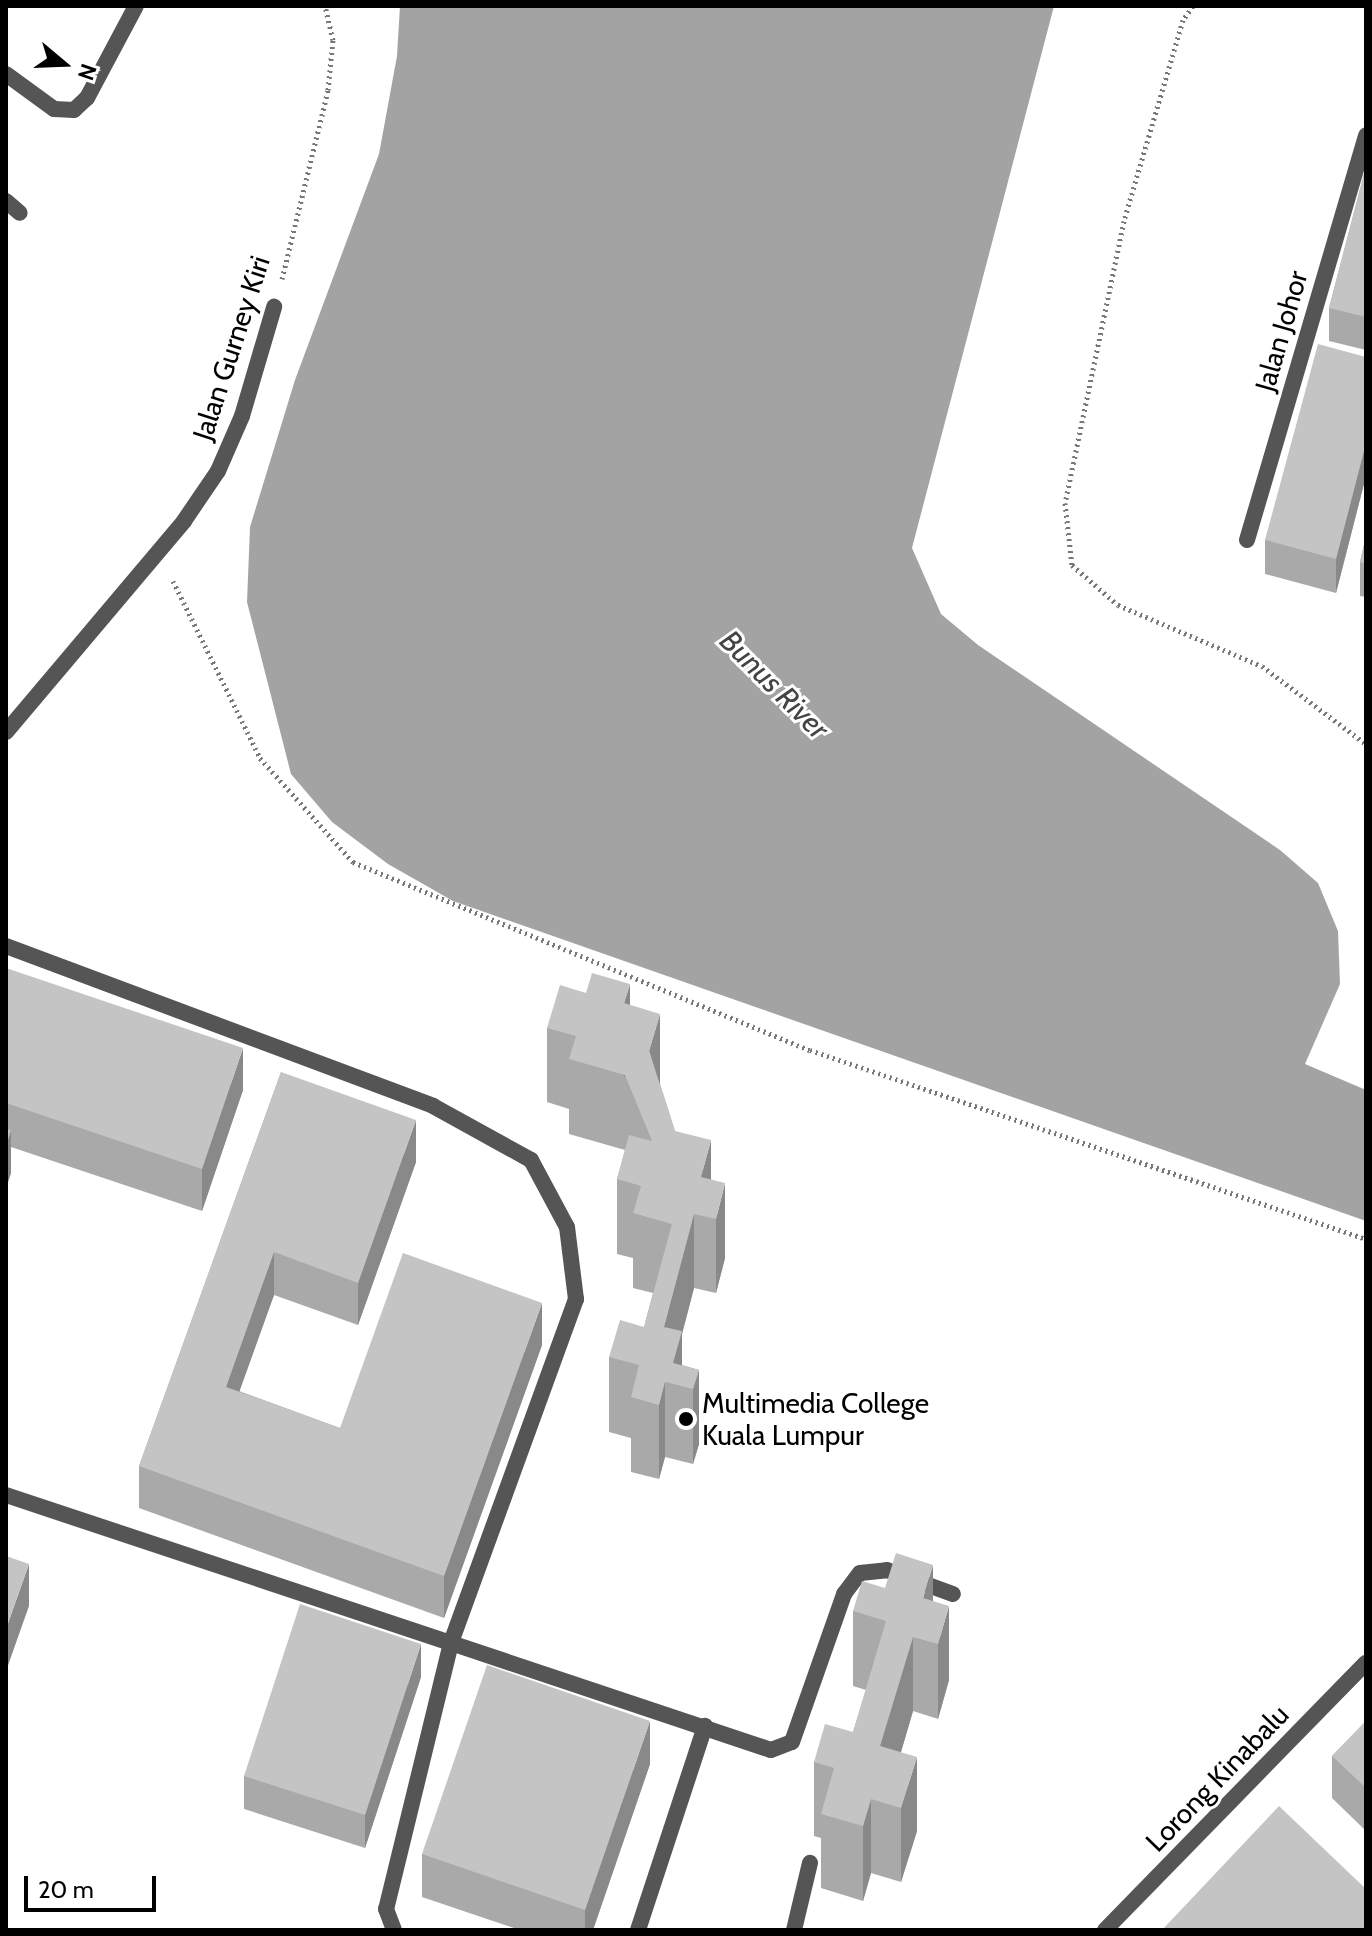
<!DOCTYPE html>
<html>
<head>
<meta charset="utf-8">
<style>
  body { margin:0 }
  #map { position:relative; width:1372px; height:1936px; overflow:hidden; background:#fff; font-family:Cabin,sans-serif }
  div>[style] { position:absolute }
  .water>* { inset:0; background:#a3a3a3 }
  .path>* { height:5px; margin-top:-2.5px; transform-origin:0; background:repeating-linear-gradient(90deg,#777 0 2px,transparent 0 6px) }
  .service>* { height:16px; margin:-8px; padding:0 8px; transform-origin:8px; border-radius:8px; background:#555 }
  .minor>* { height:16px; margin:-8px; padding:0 8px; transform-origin:8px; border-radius:8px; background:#555 }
  .wall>* { inset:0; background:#a9a9a9 }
  .shaded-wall>* { inset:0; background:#898989 }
  .building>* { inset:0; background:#c4c4c4 }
  .dots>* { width:22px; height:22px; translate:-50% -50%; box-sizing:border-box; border:4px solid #fff; border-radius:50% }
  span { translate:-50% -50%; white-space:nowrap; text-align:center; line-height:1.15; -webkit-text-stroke:6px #fff; paint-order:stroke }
  .street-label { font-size:28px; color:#000 }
  .poi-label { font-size:28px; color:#000 }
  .left { translate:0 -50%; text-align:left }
  .water-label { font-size:30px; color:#444; font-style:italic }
  .frame { position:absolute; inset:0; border:8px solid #000; pointer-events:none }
  .north { position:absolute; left:24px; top:24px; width:80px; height:80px; -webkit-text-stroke:6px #fff; paint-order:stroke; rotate:109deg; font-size:22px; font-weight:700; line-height:32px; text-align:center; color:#000 }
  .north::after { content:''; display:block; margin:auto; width:28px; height:36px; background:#000; clip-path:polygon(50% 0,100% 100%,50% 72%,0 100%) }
  .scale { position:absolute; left:24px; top:1876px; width:132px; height:36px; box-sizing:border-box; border:4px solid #000; border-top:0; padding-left:10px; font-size:24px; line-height:28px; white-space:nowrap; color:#000; -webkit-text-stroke:6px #fff; paint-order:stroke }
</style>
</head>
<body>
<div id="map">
  <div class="water">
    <div style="clip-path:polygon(400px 6px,1054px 6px,912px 548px,941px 614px,978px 645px,1280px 850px,1318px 883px,1338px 931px,1340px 984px,1305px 1064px,1366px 1090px,1366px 1221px,453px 901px,388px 864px,332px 822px,291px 774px,247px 602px,250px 527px,295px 380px,379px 154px,397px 56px)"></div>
  </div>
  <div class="path">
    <div style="left:1193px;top:6px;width:17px;rotate:126deg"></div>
    <div style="left:1183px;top:20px;width:209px;rotate:106.4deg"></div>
    <div style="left:1124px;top:221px;width:288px;rotate:101.8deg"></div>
    <div style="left:1065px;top:503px;width:62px;rotate:83.6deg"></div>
    <div style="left:1072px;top:565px;width:61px;rotate:41deg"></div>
    <div style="left:1118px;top:605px;width:156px;rotate:23deg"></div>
    <div style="left:1262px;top:666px;width:130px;rotate:36.9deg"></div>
    <div style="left:282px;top:279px;width:195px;rotate:-76.3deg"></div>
    <div style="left:328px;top:90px;width:50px;rotate:-84.3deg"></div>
    <div style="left:333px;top:40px;width:35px;rotate:-103deg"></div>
    <div style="left:173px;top:581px;width:197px;rotate:63.8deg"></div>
    <div style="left:260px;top:758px;width:140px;rotate:48.2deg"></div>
    <div style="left:353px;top:862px;width:494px;rotate:22.4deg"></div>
    <div style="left:810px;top:1050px;width:587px;rotate:18.77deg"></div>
  </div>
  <div class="service">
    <div style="left:6px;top:74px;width:59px;rotate:36.1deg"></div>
    <div style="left:54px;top:109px;width:20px;rotate:3deg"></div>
    <div style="left:74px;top:110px;width:18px;rotate:-43deg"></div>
    <div style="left:87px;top:98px;width:104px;rotate:-62deg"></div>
    <div style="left:6px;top:201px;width:18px;rotate:41deg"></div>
    <div style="left:1247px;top:540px;width:422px;rotate:-73.6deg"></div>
    <div style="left:6px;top:946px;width:456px;rotate:20.5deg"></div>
    <div style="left:433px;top:1106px;width:112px;rotate:28.9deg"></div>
    <div style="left:531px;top:1160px;width:76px;rotate:61.8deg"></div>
    <div style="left:567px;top:1227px;width:73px;rotate:82.9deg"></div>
    <div style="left:576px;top:1299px;width:366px;rotate:110deg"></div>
    <div style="left:451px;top:1643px;width:337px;rotate:18.5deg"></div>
    <div style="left:771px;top:1750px;width:22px;rotate:-21deg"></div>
    <div style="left:792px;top:1742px;width:157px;rotate:-70.6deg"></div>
    <div style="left:844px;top:1594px;width:26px;rotate:-53deg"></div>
    <div style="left:860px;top:1573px;width:27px;rotate:-6deg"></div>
    <div style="left:887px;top:1570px;width:70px;rotate:20deg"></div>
    <div style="left:6px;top:1495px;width:469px;rotate:18.4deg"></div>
    <div style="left:451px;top:1643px;width:274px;rotate:103.7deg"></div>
    <div style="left:386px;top:1909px;width:22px;rotate:69deg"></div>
    <div style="left:638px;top:1930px;width:215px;rotate:-71.8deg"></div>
    <div style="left:794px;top:1930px;width:69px;rotate:-76.6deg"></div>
    <div style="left:1105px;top:1930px;width:373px;rotate:-45.7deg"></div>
  </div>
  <div class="minor">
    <div style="left:6px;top:732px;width:276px;rotate:-49.8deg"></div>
    <div style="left:184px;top:521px;width:60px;rotate:-55.8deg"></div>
    <div style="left:218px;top:471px;width:60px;rotate:-66.4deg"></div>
    <div style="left:242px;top:416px;width:114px;rotate:-73.6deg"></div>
  </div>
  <div class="wall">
    <div style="clip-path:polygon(1366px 166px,1366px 350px,1329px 341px,1329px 308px)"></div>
    <div style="clip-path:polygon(1366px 357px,1366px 476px,1336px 593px,1265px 574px,1265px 540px)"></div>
    <div style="clip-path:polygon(1366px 536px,1366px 597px,1360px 596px,1360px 562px)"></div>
    <div style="clip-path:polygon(6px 968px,243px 1090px,202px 1211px,11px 1147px,11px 1173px,6px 1188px)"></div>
    <div style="clip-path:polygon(630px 1005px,660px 1084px,675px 1131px,711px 1179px,725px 1258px,716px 1293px,694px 1288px,682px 1334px,682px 1365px,699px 1370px,699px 1444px,693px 1464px,665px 1457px,659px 1479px,631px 1472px,631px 1438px,609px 1432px,609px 1357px,644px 1327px,653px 1293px,633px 1288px,633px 1258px,617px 1254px,617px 1179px,625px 1150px,569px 1134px,569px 1109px,547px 1102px,547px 1028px)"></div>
    <div style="clip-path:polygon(281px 1072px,416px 1162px,358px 1325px,274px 1295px,239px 1391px,340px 1428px,542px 1345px,444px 1618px,139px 1508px,139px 1466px)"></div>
    <div style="clip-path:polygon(885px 1588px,933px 1601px,949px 1680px,938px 1719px,913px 1711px,901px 1752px,917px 1831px,901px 1882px,871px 1873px,863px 1901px,821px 1888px,821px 1838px,814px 1836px,814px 1762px,853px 1732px,866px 1690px,853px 1686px,853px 1611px)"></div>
    <div style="clip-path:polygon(421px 1677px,365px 1848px,244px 1809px,244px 1776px)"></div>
    <div style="clip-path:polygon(1366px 1721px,1366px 1831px,1332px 1798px,1332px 1756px)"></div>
    <div style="clip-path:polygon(650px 1764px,593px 1930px,520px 1930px,422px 1897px,422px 1854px)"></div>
  </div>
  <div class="shaded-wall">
    <div style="clip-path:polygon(1366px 443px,1366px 476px,1336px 593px,1336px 559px)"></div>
    <div style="clip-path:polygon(630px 984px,630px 1059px,624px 1078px,624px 1003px)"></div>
    <div style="clip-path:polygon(660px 1014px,660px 1088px,649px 1051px)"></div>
    <div style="clip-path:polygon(243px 1048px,243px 1090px,202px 1211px,202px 1169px)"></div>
    <div style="clip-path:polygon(416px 1120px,416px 1162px,358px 1325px,358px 1283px)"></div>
    <div style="clip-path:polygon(11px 1130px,11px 1173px,6px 1188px,6px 1146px)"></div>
    <div style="clip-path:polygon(711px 1140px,711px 1215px,701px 1177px)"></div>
    <div style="clip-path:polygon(725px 1183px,725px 1258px,716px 1293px,716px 1219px)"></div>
    <div style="clip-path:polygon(694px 1214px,694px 1288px,682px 1334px,682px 1386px,665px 1382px,665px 1457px,659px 1479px,659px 1405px,664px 1327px)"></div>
    <div style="clip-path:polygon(274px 1252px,274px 1295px,226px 1429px,226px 1387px)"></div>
    <div style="clip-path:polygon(542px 1303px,542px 1345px,444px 1618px,444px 1576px)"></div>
    <div style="clip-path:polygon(699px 1370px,699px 1444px,693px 1464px,693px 1389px)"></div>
    <div style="clip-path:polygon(29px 1564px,29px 1606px,6px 1671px,6px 1629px)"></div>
    <div style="clip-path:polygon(933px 1565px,933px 1639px,923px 1598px)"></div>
    <div style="clip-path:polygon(949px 1606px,949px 1680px,938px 1719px,938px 1644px)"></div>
    <div style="clip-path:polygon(913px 1637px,913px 1711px,886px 1803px,880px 1746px)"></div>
    <div style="clip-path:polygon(421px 1644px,421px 1677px,365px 1848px,365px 1815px)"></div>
    <div style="clip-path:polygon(650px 1721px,650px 1764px,593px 1930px,585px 1930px,585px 1910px)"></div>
    <div style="clip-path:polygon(917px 1757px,917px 1831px,901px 1882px,901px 1808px)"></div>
    <div style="clip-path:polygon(871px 1799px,871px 1873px,863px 1901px,863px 1826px)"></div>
  </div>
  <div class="building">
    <div style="clip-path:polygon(1366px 166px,1366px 317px,1329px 308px)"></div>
    <div style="clip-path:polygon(1318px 344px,1366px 357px,1366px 443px,1336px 559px,1265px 540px)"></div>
    <div style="clip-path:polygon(1366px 536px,1366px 564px,1360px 562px)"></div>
    <div style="clip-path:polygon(6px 968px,243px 1048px,202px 1169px,6px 1103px)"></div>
    <div style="clip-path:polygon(592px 973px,630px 984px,624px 1003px,660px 1014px,649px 1051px,675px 1131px,711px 1140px,701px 1177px,725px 1183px,716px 1219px,694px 1214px,664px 1327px,682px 1331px,673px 1363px,699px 1370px,693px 1389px,665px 1382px,659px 1405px,631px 1397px,639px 1365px,609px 1357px,620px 1320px,644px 1327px,672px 1224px,633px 1213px,641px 1186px,617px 1179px,629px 1135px,652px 1141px,625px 1075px,569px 1059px,576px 1036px,547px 1028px,560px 985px,586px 993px)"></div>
    <div style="clip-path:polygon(281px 1072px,416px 1120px,358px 1283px,274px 1252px,226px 1387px,340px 1428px,403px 1253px,542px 1303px,444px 1576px,139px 1466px)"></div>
    <div style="clip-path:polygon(6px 1129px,11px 1130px,6px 1146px)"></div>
    <div style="clip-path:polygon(896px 1553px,933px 1565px,923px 1598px,949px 1606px,938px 1644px,913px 1637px,880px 1746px,917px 1757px,901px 1808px,871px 1799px,863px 1826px,821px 1814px,834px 1768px,814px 1762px,825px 1724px,853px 1732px,886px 1621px,853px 1611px,862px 1581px,885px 1588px)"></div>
    <div style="clip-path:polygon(6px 1556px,29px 1564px,6px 1629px)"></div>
    <div style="clip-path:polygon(300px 1604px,421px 1644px,365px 1815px,244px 1776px)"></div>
    <div style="clip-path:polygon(487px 1665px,650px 1721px,585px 1910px,422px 1854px)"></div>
    <div style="clip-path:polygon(1366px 1721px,1366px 1788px,1332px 1756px)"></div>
    <div style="clip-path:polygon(1279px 1806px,1366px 1889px,1366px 1930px,1162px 1930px)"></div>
  </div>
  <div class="dots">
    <div style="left:686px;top:1419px;background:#000"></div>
  </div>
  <div class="street-label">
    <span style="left:1281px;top:331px;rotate:-74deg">Jalan Johor</span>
    <span style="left:231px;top:348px;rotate:-72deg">Jalan Gurney Kiri</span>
    <span style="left:1217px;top:1778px;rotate:-46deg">Lorong Kinabalu</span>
  </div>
  <div class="poi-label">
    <span class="left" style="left:702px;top:1419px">Multimedia College<br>Kuala Lumpur</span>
  </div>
  <div class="water-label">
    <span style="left:774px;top:685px;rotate:45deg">Bunus River</span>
  </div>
  <div class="frame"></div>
  <div class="north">N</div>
  <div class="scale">20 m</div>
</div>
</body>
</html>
